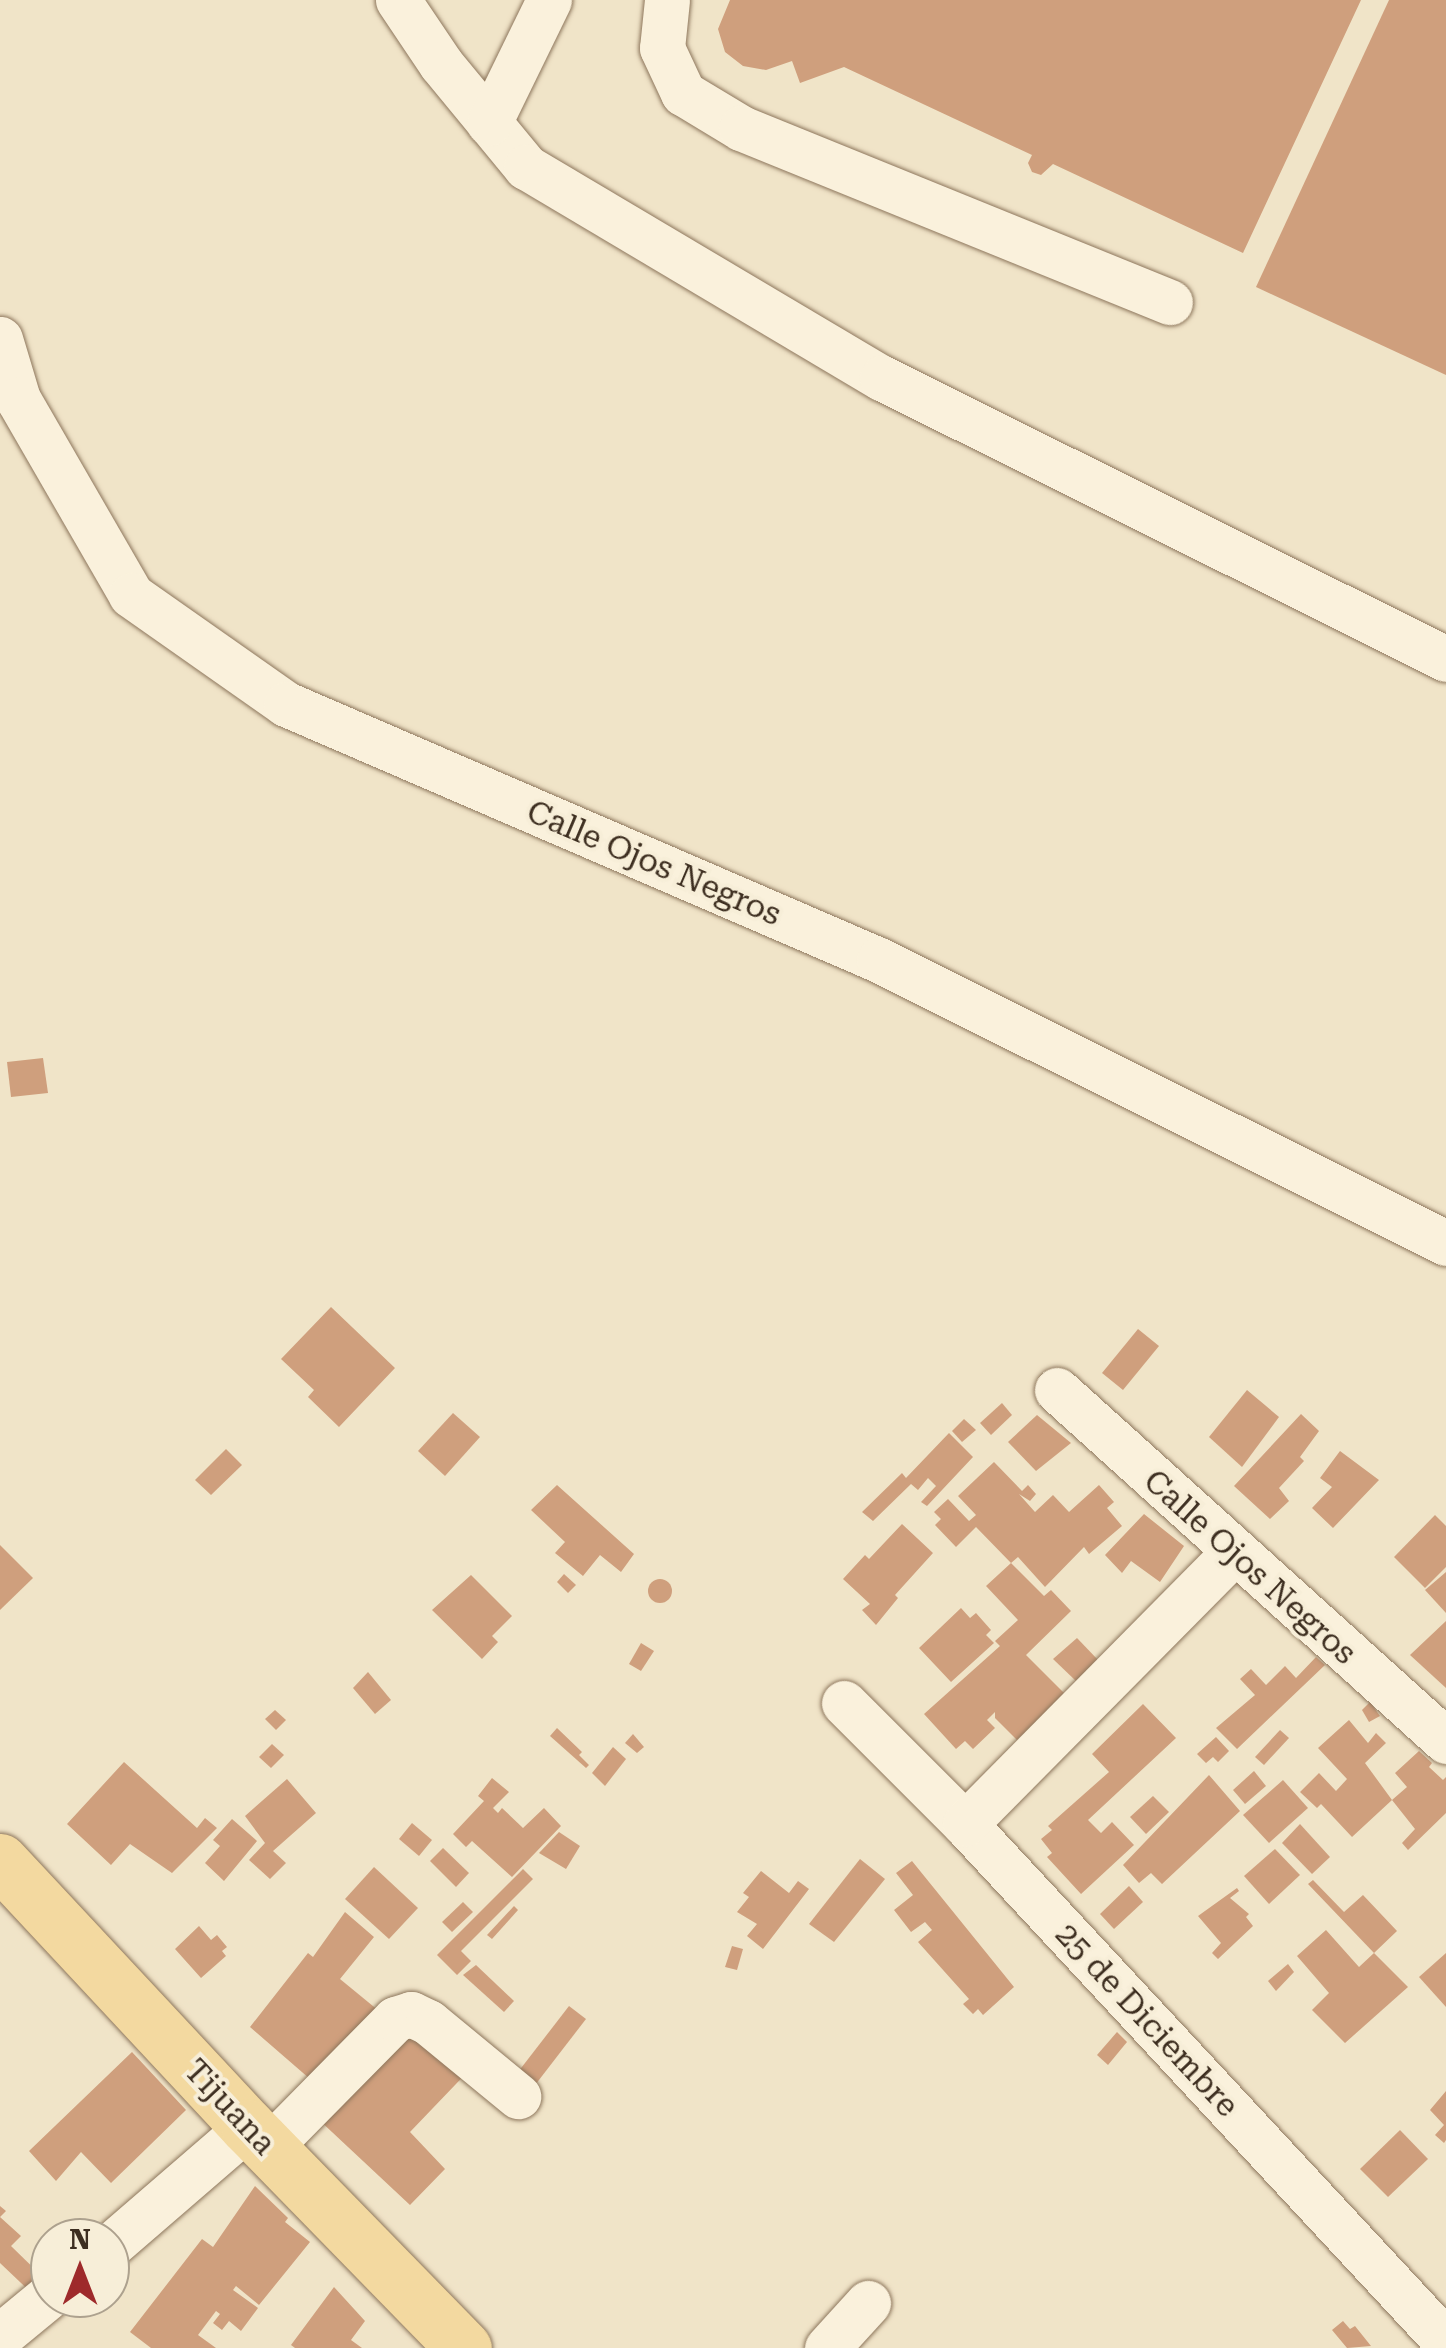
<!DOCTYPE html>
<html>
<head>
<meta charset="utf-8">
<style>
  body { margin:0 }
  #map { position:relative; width:1446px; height:2348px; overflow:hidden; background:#f0e4c8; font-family:"Roboto Serif",serif }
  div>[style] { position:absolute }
  .building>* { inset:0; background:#cf9f7d }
  .round { border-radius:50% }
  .roads { filter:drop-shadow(0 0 2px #8d765c) drop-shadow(0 0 2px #8d765c) }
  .minor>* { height:45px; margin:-22.5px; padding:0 22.5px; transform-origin:22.5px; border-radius:22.5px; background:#faf1dc }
  .major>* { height:55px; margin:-27.5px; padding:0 27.5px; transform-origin:27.5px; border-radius:27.5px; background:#f3d9a0 }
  span { translate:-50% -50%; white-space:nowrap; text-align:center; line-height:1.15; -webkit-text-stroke:8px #f7eed8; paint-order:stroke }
  .street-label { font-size:32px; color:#3d2e20 }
  .north { position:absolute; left:30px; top:2218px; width:100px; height:100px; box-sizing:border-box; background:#f7eed8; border:2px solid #ada18e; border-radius:50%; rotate:0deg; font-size:28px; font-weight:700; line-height:40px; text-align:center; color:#3d2e20 }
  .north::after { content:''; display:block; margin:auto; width:35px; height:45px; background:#9e2a2b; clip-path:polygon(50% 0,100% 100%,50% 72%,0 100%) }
</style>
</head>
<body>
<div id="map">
  <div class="building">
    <div style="clip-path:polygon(730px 0,1361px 0,1243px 253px,1053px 164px,1041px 175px,1032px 172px,1028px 163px,1032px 155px,844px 67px,800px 83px,792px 61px,766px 70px,743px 66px,725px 52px,718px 29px)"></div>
    <div style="clip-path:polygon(1389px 0,1446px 0,1446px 375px,1256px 287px)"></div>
    <div style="clip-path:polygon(43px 1058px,48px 1093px,11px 1097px,7px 1062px)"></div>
    <div style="clip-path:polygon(331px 1307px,395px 1368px,339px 1427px,308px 1397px,314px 1390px,281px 1359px)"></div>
    <div style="clip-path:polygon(1138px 1329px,1159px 1346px,1123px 1390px,1102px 1373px)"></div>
    <div style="clip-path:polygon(1247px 1390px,1279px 1417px,1242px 1467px,1209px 1437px)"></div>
    <div style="clip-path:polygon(1002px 1403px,1012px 1415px,991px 1435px,980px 1423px)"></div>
    <div style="clip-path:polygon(453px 1413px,480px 1437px,445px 1476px,418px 1451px)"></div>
    <div style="clip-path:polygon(1301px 1414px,1319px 1431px,1300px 1457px,1304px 1461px,1279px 1488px,1289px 1501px,1270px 1519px,1234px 1486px)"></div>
    <div style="clip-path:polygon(1037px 1415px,1071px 1443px,1036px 1471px,1008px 1442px)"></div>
    <div style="clip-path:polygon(964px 1419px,976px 1430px,962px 1442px,952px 1431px)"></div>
    <div style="clip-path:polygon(949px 1433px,973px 1457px,927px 1506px,921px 1502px,936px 1486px,928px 1478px,918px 1490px,911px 1484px,873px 1521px,862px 1512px,902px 1473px,906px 1478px)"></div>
    <div style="clip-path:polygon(226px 1449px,242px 1465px,211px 1495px,195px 1480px)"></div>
    <div style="clip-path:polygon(1340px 1451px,1379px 1480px,1333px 1528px,1312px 1508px,1332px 1487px,1320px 1478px)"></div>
    <div style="clip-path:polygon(994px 1462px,1022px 1491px,1028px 1485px,1036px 1494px,1030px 1501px,1019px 1494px,1035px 1512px,1053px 1495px,1069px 1512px,1099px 1485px,1114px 1502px,1107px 1508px,1122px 1526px,1089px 1554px,1084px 1547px,1045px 1587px,1018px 1557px,1011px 1563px,976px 1527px,956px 1547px,935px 1525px,941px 1519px,934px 1512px,948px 1499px,969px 1521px,976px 1515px,958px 1496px)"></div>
    <div style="clip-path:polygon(557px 1485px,634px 1554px,621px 1572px,600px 1555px,583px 1576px,555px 1553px,565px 1542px,531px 1510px)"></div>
    <div style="clip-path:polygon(1144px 1514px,1184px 1546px,1160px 1582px,1131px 1561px,1122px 1573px,1105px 1555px)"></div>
    <div style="clip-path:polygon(1435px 1515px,1446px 1526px,1446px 1567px,1425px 1588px,1394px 1557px)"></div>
    <div style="clip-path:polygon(902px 1524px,933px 1553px,895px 1595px,898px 1598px,876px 1625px,862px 1610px,870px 1604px,843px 1579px,865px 1555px,869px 1559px)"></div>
    <div style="clip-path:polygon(0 1545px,33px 1578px,0 1610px)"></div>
    <div style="clip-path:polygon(1011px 1563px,1044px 1596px,1051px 1590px,1071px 1611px,1026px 1655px,1065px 1694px,1017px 1740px,995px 1718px,995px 1712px,987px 1720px,995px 1728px,973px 1749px,965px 1741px,956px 1749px,924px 1714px,1000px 1646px,995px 1641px,1018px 1620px,986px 1586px)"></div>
    <div style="clip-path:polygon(1446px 1572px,1446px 1613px,1425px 1590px)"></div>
    <div style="clip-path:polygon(564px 1574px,576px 1585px,568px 1593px,557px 1582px)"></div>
    <div style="clip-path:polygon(471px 1575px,512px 1616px,492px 1636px,498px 1642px,482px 1659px,432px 1610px)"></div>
    <div class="round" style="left:648px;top:1579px;width:24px;height:24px"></div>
    <div style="clip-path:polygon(961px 1608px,970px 1618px,976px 1613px,991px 1630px,986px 1635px,994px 1643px,951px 1682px,919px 1648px)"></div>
    <div style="clip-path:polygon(1446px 1621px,1446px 1688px,1410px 1655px)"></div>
    <div style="clip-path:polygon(1077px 1638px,1099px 1661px,1077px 1682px,1053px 1659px)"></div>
    <div style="clip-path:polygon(641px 1643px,654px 1651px,641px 1671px,629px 1664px)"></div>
    <div style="clip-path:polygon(1316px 1657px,1325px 1665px,1237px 1749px,1216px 1728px,1255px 1695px,1240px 1679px,1251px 1669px,1266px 1685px,1285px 1666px,1296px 1678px)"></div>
    <div style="clip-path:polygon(368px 1672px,391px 1700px,375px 1714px,353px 1688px)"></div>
    <div style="clip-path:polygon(1370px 1702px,1380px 1716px,1369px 1722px,1362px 1710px)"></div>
    <div style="clip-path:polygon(1143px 1704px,1176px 1738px,1088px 1820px,1101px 1833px,1112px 1822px,1134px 1845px,1081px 1894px,1047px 1857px,1052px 1853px,1041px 1839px,1052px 1830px,1048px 1826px,1109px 1772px,1092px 1754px)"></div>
    <div style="clip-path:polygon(275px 1710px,286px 1720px,276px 1730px,265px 1719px)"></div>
    <div style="clip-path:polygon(1349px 1720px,1368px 1743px,1376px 1733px,1386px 1743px,1365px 1763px,1392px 1800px,1352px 1837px,1321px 1804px,1317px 1808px,1300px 1792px,1319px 1773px,1336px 1791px,1347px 1779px,1318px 1748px)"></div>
    <div style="clip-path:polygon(557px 1728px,582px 1752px,579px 1755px,589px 1765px,586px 1768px,550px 1736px)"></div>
    <div style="clip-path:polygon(1280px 1730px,1289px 1738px,1264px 1765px,1255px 1757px)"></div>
    <div style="clip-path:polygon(633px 1734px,644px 1747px,637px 1753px,625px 1743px)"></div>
    <div style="clip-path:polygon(1216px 1737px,1229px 1751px,1218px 1762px,1213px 1757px,1206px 1763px,1197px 1754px)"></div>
    <div style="clip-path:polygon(272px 1744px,284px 1755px,271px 1768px,259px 1757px)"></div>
    <div style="clip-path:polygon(613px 1747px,626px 1759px,605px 1786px,592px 1773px)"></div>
    <div style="clip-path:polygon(1419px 1751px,1432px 1763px,1429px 1767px,1443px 1780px,1446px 1777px,1446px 1813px,1408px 1850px,1402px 1843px,1415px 1829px,1392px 1800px,1407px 1787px,1395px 1773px)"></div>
    <div style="clip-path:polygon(124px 1762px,197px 1828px,205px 1818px,217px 1828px,172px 1873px,130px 1844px,111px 1865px,67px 1824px)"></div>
    <div style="clip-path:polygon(1254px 1771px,1266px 1786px,1245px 1804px,1233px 1790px)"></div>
    <div style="clip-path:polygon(1209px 1775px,1240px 1811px,1162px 1884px,1151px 1873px,1139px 1883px,1123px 1865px)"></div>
    <div style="clip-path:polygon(492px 1778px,509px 1792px,493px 1808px,498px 1813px,502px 1808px,523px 1828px,544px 1808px,561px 1826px,512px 1877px,472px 1841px,466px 1847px,453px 1834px,484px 1801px,478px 1796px)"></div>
    <div style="clip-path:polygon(287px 1779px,316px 1813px,273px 1851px,286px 1863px,270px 1879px,249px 1860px,265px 1843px,245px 1816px)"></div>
    <div style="clip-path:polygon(1283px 1780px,1308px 1808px,1269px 1843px,1243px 1815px)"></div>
    <div style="clip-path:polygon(1153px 1796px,1169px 1812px,1146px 1834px,1130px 1817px)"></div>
    <div style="clip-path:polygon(232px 1819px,257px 1841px,224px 1881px,205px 1863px,220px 1846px,213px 1840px)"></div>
    <div style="clip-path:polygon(412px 1823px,432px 1840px,419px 1856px,399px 1839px)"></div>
    <div style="clip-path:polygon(1300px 1824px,1330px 1857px,1312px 1874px,1282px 1843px)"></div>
    <div style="clip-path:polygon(559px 1832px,580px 1846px,566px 1869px,539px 1853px)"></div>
    <div style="clip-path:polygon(443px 1848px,469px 1873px,456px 1887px,430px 1861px)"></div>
    <div style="clip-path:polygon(1275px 1849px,1300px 1875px,1269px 1904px,1244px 1876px)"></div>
    <div style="clip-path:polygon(860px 1859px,885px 1879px,834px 1942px,809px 1924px)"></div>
    <div style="clip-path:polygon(912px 1861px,1014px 1987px,983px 2015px,978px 2009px,973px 2014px,963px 2004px,969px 1999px,918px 1942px,932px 1930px,925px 1922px,911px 1932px,894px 1910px,913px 1895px,896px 1873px)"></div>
    <div style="clip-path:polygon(374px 1867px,418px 1908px,389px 1939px,345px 1899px)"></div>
    <div style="clip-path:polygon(523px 1869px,533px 1879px,461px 1951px,471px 1961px,457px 1975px,437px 1955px)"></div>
    <div style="clip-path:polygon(761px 1871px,789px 1893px,798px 1881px,809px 1889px,763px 1949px,747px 1936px,757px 1924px,737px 1912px,749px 1897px,743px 1893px)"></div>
    <div style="clip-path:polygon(1313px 1880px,1344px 1912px,1363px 1895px,1397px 1931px,1374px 1953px,1308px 1884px)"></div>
    <div style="clip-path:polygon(1129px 1886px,1143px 1902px,1114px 1929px,1100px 1914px)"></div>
    <div style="clip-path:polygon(1237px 1888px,1239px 1891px,1230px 1898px,1249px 1914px,1246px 1917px,1253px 1926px,1218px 1959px,1212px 1953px,1221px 1943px,1198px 1916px)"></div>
    <div style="clip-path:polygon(463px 1902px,473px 1912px,452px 1932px,442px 1922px)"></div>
    <div style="clip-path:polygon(514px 1906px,518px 1910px,492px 1939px,487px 1935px)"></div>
    <div style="clip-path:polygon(345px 1912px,374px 1937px,340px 1979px,379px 2011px,310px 2079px,250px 2027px,308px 1953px,313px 1957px)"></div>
    <div style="clip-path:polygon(199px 1926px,211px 1940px,217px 1935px,227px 1947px,222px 1951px,226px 1956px,201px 1978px,175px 1949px)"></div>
    <div style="clip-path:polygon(1326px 1930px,1359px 1967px,1374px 1953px,1408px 1987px,1345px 2043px,1312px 2010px,1329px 1993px,1297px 1956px)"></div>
    <div style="clip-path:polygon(732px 1946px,743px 1949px,737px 1970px,725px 1967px)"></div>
    <div style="clip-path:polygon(1446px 1953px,1446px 2007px,1419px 1977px)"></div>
    <div style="clip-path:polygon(1288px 1964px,1294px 1972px,1276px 1991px,1268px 1981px)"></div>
    <div style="clip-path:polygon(476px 1965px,514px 2001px,504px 2012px,463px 1975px)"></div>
    <div style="clip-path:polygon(569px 2006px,586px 2019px,522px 2102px,505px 2089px)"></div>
    <div style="clip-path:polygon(418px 2016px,478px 2061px,410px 2132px,445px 2169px,410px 2205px,317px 2118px)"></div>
    <div style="clip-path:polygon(1117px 2032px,1127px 2042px,1108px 2065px,1097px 2055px)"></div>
    <div style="clip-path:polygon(132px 2052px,186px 2110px,111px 2183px,81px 2152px,56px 2181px,29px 2151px)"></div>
    <div style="clip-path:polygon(1446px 2091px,1446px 2140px,1444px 2143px,1435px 2135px,1444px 2125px,1430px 2110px)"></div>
    <div style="clip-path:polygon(1400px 2130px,1428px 2159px,1388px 2197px,1360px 2169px)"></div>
    <div style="clip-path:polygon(255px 2186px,288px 2218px,285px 2222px,310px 2242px,259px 2305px,236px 2286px,233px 2290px,258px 2308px,241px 2331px,229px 2321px,222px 2330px,213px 2323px,220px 2314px,216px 2311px,198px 2335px,216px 2348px,151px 2348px,130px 2332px,202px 2239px,213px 2247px)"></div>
    <div style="clip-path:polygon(0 2206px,6px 2211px,0 2217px,21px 2236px,11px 2246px,50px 2284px,40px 2301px,0 2263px)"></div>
    <div style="clip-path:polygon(334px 2287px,365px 2321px,351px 2340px,362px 2348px,295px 2348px,291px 2345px)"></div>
    <div style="clip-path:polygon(1343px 2321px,1350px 2329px,1355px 2326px,1371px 2346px,1347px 2348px,1332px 2330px)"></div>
  </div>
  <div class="roads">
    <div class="minor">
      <div style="left:398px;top:0;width:77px;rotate:56.1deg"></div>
      <div style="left:441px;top:64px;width:134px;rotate:50.5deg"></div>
      <div style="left:526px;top:167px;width:414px;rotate:30.7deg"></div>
      <div style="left:882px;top:378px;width:630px;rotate:26.48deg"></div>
      <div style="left:667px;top:0;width:48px;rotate:95.9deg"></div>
      <div style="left:662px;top:48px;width:50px;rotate:65deg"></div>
      <div style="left:683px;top:93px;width:68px;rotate:31.1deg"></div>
      <div style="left:741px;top:128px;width:463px;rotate:22.1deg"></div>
      <div style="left:489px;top:123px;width:137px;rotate:-64deg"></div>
      <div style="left:0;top:339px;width:63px;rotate:73.3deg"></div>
      <div style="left:18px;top:399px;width:226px;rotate:60deg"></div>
      <div style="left:131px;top:595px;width:189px;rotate:35.1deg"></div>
      <div style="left:286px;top:704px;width:646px;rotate:23.35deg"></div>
      <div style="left:879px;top:960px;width:634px;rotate:26.52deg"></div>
      <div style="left:1057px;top:1390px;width:524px;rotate:42.06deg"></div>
      <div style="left:844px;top:1703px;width:171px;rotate:45deg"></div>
      <div style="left:965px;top:1824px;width:707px;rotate:47.12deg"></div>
      <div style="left:965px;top:1824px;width:381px;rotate:-45.3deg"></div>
      <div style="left:268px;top:2148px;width:181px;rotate:-45.4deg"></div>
      <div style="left:395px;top:2019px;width:17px;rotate:-17deg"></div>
      <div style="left:411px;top:2014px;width:19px;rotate:25deg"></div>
      <div style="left:428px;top:2022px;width:117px;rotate:39.4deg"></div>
      <div style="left:110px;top:2246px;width:182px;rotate:-40.8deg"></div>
      <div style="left:0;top:2336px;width:65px;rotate:-39.4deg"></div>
      <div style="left:827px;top:2348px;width:61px;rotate:-47.7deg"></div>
    </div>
    <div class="major">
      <div style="left:0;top:1861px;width:364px;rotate:47deg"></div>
      <div style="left:248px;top:2127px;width:309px;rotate:45.7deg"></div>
    </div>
  </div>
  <div class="street-label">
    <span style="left:654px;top:863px;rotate:23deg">Calle Ojos Negros</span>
    <span style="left:1250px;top:1567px;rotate:42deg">Calle Ojos Negros</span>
    <span style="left:1147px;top:2020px;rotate:47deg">25 de Diciembre</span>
    <span style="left:230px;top:2107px;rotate:47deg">Tijuana</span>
  </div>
  <div class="north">N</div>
</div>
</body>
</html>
